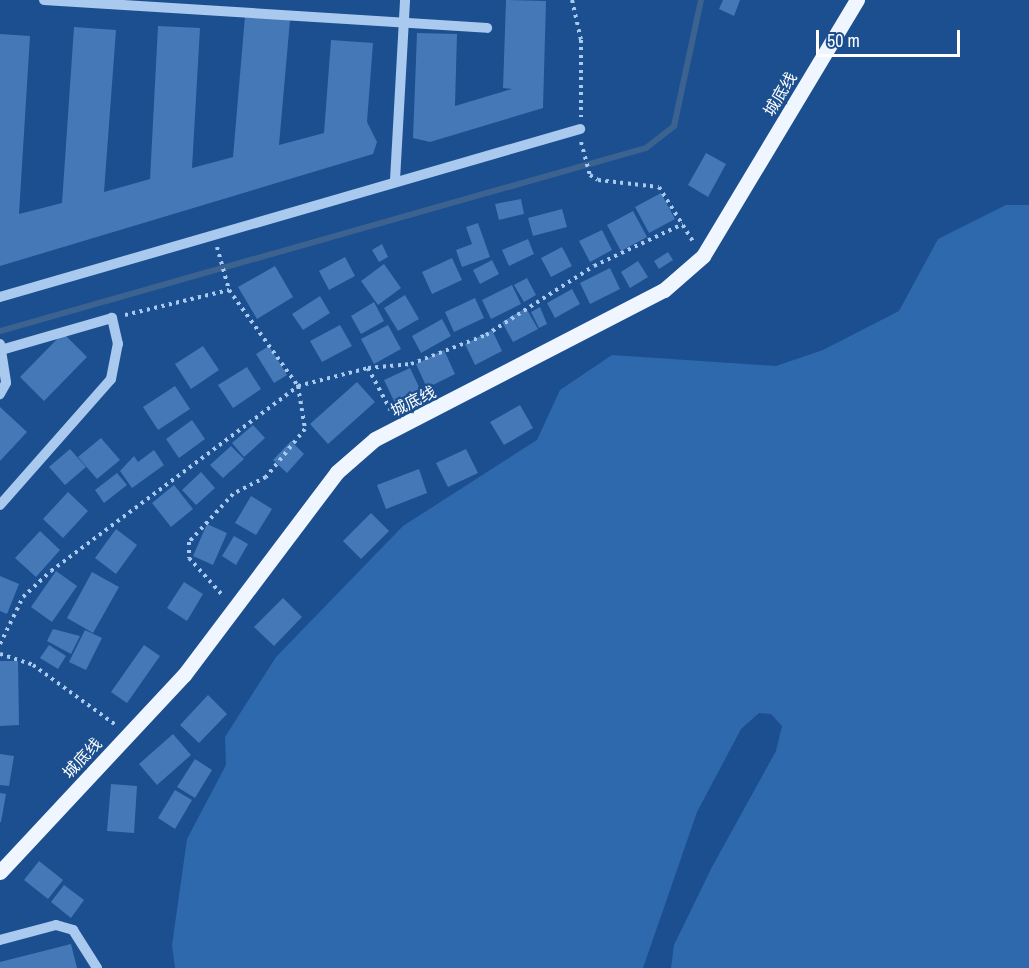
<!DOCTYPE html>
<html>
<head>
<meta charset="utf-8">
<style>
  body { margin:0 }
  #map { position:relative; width:1029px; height:968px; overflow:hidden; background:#1b4f8f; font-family:"Archivo Narrow","Noto Sans SC",sans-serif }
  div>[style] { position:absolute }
  .green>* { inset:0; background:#2e69ad }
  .stream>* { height:6px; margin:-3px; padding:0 3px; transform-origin:3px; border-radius:3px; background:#3c6290 }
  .building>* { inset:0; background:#4478b7 }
  .path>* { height:4px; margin-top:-2px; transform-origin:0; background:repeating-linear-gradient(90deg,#a9c9ee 0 3px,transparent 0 7.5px) }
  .minor>* { height:10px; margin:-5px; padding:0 5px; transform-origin:5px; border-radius:5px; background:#a9c9ee }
  .major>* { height:15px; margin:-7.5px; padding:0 7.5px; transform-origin:7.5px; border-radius:7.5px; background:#f0f6ff }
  span { translate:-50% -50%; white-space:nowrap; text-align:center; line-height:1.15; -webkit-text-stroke:4.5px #1b4f8f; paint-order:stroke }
  .street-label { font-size:16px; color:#fff }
  .scale { position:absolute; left:816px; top:30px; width:144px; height:27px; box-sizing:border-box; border:3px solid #fff; border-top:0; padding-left:8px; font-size:18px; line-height:21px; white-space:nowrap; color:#fff; -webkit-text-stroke:4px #1b4f8f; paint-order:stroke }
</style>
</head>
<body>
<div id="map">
  <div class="green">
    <div style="clip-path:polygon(1006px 205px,1029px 205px,1029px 968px,671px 968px,674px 945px,712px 867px,776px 751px,782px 726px,771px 714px,759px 713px,741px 729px,697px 812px,643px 968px,175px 968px,172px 945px,187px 839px,226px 765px,225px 737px,276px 657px,403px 526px,537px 440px,560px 390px,612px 355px,776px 366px,823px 350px,899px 311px,938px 239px)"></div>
  </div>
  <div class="stream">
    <div style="left:0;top:331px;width:671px;rotate:-15.82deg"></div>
    <div style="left:646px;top:148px;width:36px;rotate:-38deg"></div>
    <div style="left:674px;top:126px;width:129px;rotate:-77.9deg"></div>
  </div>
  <div class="building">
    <div style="clip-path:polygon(506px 0,546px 1px,543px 108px,430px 142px,413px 138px,417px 33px,457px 34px,455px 106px,512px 89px,503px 88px)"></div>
    <div style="clip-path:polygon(723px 0,740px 0,734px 16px,719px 9px)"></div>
    <div style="clip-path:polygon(245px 16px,290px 20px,279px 145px,324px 133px,331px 40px,373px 43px,367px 122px,377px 142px,373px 154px,0 266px,0 34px,30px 36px,19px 214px,62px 203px,74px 27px,116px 30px,104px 192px,150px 179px,158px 26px,200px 28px,192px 168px,233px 157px)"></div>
    <div style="clip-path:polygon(706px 153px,726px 164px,708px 197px,688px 185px)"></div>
    <div style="clip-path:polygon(661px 193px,675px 219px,649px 233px,635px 207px)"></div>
    <div style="clip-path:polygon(521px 199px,524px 214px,499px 220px,495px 204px)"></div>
    <div style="clip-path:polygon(562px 209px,567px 227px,533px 236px,528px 218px)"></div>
    <div style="clip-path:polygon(633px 211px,647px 237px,621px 251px,607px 225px)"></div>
    <div style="clip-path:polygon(478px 223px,490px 257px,462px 267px,456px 250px,472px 244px,466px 227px)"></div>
    <div style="clip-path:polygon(602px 230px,612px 250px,590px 262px,579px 241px)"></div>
    <div style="clip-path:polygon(528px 239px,534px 254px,509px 266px,502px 250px)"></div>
    <div style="clip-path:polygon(382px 244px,388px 257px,379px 262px,372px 250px)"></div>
    <div style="clip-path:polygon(562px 247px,572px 266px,551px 277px,541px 258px)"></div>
    <div style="clip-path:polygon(668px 252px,673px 260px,659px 269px,654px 261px)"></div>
    <div style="clip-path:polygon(345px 257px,355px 276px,329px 290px,319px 271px)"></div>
    <div style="clip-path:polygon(452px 258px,462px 280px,432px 294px,422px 272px)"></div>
    <div style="clip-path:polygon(492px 260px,499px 274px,480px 284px,473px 270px)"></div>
    <div style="clip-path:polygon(638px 261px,648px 277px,630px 288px,621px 272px)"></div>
    <div style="clip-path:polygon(384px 264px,401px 288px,378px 305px,361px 281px)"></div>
    <div style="clip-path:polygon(275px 266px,293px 297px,257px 319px,238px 287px)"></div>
    <div style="clip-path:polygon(610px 268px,620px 289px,590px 304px,580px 283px)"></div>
    <div style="clip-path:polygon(527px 278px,536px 295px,524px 302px,514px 285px)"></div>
    <div style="clip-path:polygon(512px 285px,521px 304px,491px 319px,482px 300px)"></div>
    <div style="clip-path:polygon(572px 289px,580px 304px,555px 318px,547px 303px)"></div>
    <div style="clip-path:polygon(405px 295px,419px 319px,398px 331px,384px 308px)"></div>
    <div style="clip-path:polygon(320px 296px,330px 313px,303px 330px,292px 314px)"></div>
    <div style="clip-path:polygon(475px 298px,484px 318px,454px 332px,445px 312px)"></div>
    <div style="clip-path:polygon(374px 302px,384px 321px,361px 334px,351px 316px)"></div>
    <div style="clip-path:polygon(540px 307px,547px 324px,539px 328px,531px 312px)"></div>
    <div style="clip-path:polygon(526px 308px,538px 329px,513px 342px,502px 322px)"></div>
    <div style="clip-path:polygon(442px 319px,451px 336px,421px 353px,412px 336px)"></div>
    <div style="clip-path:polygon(340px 325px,352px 346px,322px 362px,310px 341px)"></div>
    <div style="clip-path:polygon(388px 325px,401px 349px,374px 364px,361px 339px)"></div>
    <div style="clip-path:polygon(492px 330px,502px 351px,475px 365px,465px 344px)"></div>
    <div style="clip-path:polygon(63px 333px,87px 357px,44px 401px,20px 377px)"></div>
    <div style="clip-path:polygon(203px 346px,219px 370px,191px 389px,175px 364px)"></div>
    <div style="clip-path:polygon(269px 346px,287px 375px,274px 383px,256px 354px)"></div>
    <div style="clip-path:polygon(444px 350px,455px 374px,427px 388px,416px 364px)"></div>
    <div style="clip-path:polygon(247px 367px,261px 389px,233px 408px,218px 385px)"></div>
    <div style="clip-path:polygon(410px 368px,421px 391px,395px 403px,384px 380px)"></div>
    <div style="clip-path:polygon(357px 382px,375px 402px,328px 444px,310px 424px)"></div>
    <div style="clip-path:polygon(175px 386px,190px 409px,158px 430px,143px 407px)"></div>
    <div style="clip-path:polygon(520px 405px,533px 428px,504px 445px,490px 422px)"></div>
    <div style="clip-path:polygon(0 407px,27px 432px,0 461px)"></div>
    <div style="clip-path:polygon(192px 420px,205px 439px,179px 458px,166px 439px)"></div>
    <div style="clip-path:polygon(253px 425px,265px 438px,244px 457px,232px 443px)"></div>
    <div style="clip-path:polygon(101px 438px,120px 460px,97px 479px,78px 457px)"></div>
    <div style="clip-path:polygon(291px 441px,304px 454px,287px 473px,273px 460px)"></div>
    <div style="clip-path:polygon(231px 446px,244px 459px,223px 478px,210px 465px)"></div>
    <div style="clip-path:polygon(70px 449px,86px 467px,65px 485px,49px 467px)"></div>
    <div style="clip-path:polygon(466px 449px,478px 473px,448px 487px,436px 463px)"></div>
    <div style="clip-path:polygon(154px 450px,164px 465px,132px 488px,120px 471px,134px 456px,138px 462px)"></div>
    <div style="clip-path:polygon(419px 469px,427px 493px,386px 509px,377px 485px)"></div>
    <div style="clip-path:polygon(201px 472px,215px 488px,196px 505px,182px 490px)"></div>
    <div style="clip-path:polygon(117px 473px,127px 485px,104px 503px,95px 490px)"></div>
    <div style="clip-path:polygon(174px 485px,193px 509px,171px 527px,152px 503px)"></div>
    <div style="clip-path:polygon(68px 492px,88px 511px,63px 538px,43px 519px)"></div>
    <div style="clip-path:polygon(251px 496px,272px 509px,256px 535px,235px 523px)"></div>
    <div style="clip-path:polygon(371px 513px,389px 531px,361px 559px,343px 541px)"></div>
    <div style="clip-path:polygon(207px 524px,227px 533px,213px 565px,193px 556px)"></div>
    <div style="clip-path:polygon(116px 529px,137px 545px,116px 574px,95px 558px)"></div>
    <div style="clip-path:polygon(40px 531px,60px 550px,36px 577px,15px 558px)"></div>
    <div style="clip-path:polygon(234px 536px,248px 544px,236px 565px,222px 556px)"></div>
    <div style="clip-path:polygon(56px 571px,77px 586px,52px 622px,31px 607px)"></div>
    <div style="clip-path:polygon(92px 572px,119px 587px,93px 633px,67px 618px)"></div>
    <div style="clip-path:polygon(0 576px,19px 584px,7px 614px,0 611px)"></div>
    <div style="clip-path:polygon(184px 582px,203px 594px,187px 621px,167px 608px)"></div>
    <div style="clip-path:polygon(283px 598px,302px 617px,274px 646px,254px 627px)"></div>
    <div style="clip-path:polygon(53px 629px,80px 636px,71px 654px,47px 641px)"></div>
    <div style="clip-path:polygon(85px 630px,102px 638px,86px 670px,69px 662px)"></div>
    <div style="clip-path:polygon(49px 645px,66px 656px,58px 669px,40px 658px)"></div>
    <div style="clip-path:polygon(144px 645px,160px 656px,127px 703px,111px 692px)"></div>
    <div style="clip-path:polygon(0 661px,18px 661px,19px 725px,0 726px)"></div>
    <div style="clip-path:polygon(208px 695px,227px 714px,199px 743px,180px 725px)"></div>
    <div style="clip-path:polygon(173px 734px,191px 755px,157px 785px,139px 764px)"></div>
    <div style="clip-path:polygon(0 754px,14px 756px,9px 786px,0 785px)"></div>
    <div style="clip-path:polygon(195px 759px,212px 770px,195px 798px,177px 787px)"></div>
    <div style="clip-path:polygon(111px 784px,137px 786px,134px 833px,107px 831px)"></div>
    <div style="clip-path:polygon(175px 790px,192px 800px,175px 829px,158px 818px)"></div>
    <div style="clip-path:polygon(0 793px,6px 794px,1px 822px,0 822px)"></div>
    <div style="clip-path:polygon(39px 861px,63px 880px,48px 899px,24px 880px)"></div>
    <div style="clip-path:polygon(64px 885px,84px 900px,71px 918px,51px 902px)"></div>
    <div style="clip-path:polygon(71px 944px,77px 968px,0 968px,0 962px)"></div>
  </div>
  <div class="path">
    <div style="left:572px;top:0;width:41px;rotate:77.3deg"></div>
    <div style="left:581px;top:40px;width:77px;rotate:90deg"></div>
    <div style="left:581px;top:142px;width:34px;rotate:75deg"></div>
    <div style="left:590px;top:175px;width:9px;rotate:32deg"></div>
    <div style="left:598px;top:180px;width:61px;rotate:6.5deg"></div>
    <div style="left:659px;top:187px;width:66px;rotate:58deg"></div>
    <div style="left:217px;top:247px;width:45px;rotate:74.4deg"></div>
    <div style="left:229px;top:290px;width:118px;rotate:54.3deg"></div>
    <div style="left:298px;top:386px;width:44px;rotate:80.8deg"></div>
    <div style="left:305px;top:429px;width:62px;rotate:129.1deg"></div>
    <div style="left:266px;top:477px;width:37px;rotate:153deg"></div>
    <div style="left:233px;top:494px;width:65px;rotate:132.5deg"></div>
    <div style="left:189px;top:542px;width:16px;rotate:90deg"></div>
    <div style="left:189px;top:558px;width:52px;rotate:48.1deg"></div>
    <div style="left:125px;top:315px;width:107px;rotate:-13.5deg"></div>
    <div style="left:368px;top:368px;width:43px;rotate:-5.3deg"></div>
    <div style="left:411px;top:364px;width:80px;rotate:-21.1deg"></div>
    <div style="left:486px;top:335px;width:128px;rotate:-32.6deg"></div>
    <div style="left:594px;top:266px;width:98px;rotate:-25.3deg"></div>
    <div style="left:0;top:644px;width:52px;rotate:-63.9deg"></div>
    <div style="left:23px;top:597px;width:38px;rotate:-43deg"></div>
    <div style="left:51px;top:571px;width:309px;rotate:-36.8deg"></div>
    <div style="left:298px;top:386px;width:72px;rotate:-14.4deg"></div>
    <div style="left:368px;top:368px;width:51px;rotate:61.9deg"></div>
    <div style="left:0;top:654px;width:35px;rotate:18deg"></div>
    <div style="left:33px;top:665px;width:102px;rotate:35.9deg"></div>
  </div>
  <div class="minor">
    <div style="left:44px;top:0;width:444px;rotate:3.6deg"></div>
    <div style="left:395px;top:180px;width:180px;rotate:-86.8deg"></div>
    <div style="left:0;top:297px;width:604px;rotate:-16.15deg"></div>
    <div style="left:0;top:344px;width:39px;rotate:81deg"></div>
    <div style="left:6px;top:383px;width:13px;rotate:119deg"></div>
    <div style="left:0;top:505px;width:168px;rotate:-48.6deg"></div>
    <div style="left:111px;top:379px;width:36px;rotate:-79deg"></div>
    <div style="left:118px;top:344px;width:27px;rotate:-103deg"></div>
    <div style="left:112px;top:318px;width:116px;rotate:163.9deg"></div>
    <div style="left:0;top:940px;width:58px;rotate:-15deg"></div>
    <div style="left:56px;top:925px;width:18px;rotate:16deg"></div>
    <div style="left:73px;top:930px;width:45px;rotate:57.7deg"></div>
  </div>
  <div class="major">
    <div style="left:0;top:872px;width:270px;rotate:-47deg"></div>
    <div style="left:184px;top:675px;width:254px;rotate:-53deg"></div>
    <div style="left:337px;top:472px;width:50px;rotate:-41deg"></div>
    <div style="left:375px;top:439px;width:325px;rotate:-27.3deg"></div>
    <div style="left:664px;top:290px;width:52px;rotate:-41.1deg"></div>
    <div style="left:703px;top:256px;width:299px;rotate:-59deg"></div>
  </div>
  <div class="street-label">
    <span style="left:780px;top:94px;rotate:-59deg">城底线</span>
    <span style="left:413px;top:401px;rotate:-26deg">城底线</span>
    <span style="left:82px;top:758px;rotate:-47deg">城底线</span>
  </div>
  <div class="scale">50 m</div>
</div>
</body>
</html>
